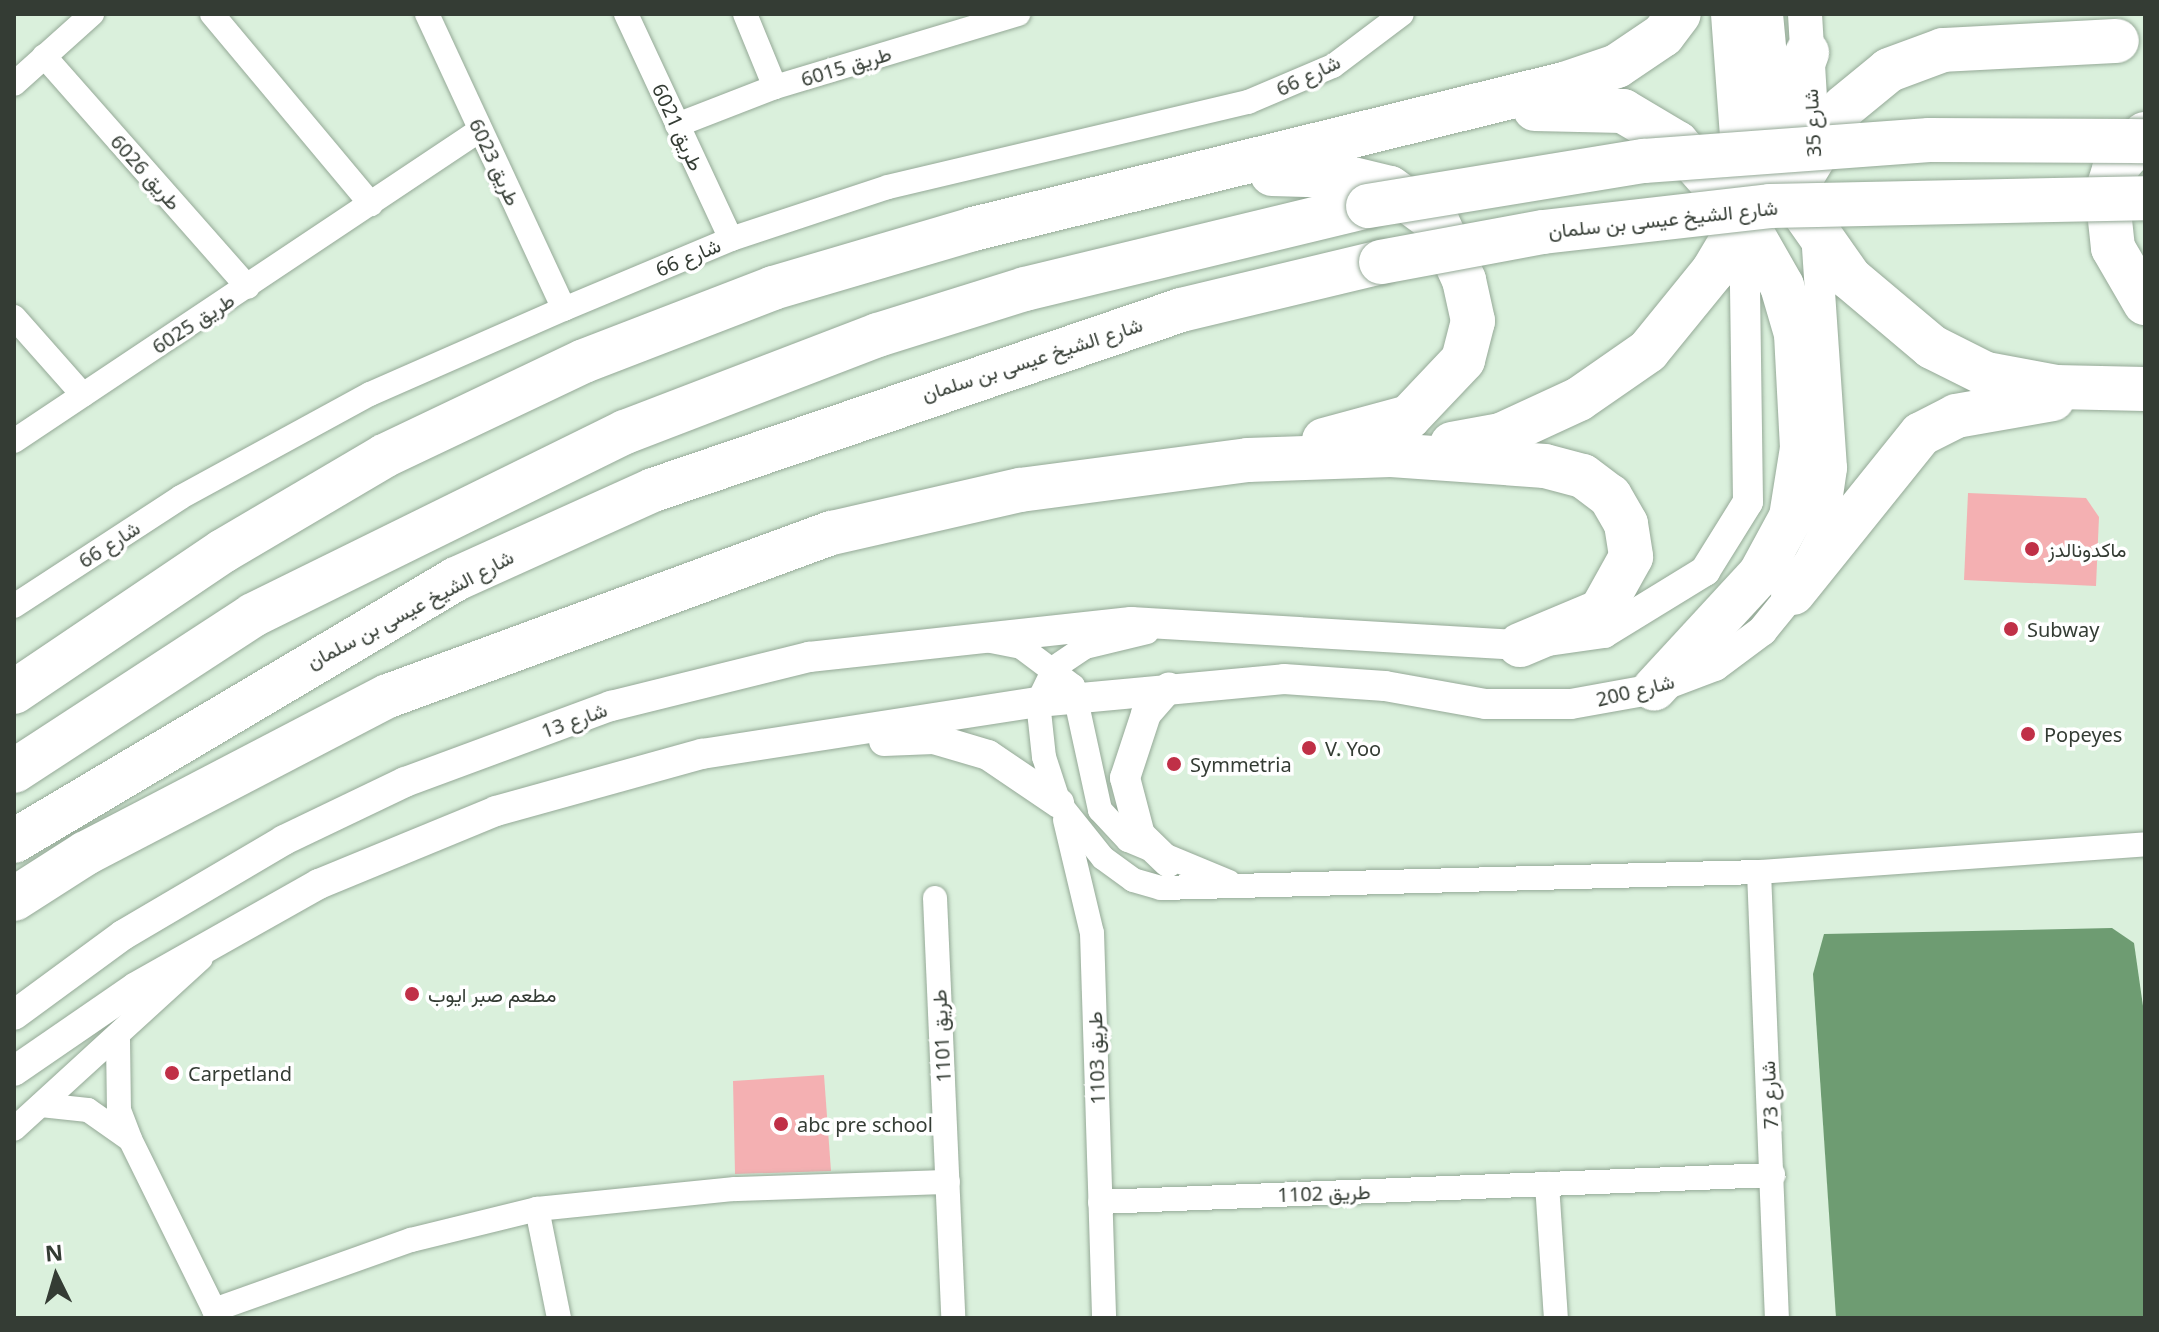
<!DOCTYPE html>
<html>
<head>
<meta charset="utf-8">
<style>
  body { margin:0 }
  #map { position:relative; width:2159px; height:1332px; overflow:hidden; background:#daf0dc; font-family:"Noto Sans",Vazirmatn,sans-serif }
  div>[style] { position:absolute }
  .water>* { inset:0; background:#6e9c72 }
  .building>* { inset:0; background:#f4b0b2 }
  .roads { filter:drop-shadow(0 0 2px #95a997) drop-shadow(0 0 2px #95a997) }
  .minor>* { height:24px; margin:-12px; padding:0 12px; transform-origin:12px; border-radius:12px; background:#fff }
  .tertiary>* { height:30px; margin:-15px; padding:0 15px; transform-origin:15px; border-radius:15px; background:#fff }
  .secondary>* { height:34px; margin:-17px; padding:0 17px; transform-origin:17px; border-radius:17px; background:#fff }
  .motorway>* { height:44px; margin:-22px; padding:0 22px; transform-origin:22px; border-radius:22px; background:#fff }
  .bridges { filter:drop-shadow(0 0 2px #95a997) drop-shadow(0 0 2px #95a997) }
  .motorway-bridge>* { height:44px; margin:-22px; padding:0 22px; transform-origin:22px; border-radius:22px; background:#fff }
  .dots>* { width:22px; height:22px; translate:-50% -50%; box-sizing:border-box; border:4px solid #fff; border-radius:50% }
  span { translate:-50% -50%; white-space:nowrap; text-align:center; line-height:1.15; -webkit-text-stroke:7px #fff; paint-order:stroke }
  .street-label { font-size:20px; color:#343c34 }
  .poi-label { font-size:20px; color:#343c34 }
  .left { translate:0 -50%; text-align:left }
  .frame { position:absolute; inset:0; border:16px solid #343c34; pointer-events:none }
  .north { position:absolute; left:16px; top:1236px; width:80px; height:80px; -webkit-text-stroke:6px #fff; paint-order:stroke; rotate:355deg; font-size:22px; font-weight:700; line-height:32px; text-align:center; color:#343c34 }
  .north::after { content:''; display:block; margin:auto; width:28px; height:36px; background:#343c34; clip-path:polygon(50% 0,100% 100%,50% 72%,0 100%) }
</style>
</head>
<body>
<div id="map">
  <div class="water">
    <div style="clip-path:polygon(2112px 928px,2134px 943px,2145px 1020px,2145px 1318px,1836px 1318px,1813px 974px,1824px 934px)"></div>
  </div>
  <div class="building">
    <div style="clip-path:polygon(1968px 493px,2086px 498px,2099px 517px,2096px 586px,1964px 580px)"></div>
    <div style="clip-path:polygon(824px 1075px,831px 1171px,735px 1174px,733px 1081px)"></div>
  </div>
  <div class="roads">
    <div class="minor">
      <div style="left:212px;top:14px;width:248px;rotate:50.1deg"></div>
      <div style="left:427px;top:14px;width:325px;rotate:65.1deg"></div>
      <div style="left:626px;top:14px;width:248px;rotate:65deg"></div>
      <div style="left:745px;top:14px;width:79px;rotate:67.7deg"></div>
      <div style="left:44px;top:56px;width:308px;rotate:48.6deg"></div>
      <div style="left:14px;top:84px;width:105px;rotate:-41.9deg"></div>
      <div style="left:677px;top:125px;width:105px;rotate:-21.2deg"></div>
      <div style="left:775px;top:87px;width:254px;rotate:-16.7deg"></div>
      <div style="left:14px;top:317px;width:104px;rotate:48.5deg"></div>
      <div style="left:14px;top:441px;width:560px;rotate:-33.72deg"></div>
      <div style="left:14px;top:606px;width:199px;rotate:-33.1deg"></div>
      <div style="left:181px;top:497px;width:215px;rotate:-28.6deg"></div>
      <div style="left:370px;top:394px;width:212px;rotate:-23.7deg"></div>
      <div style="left:564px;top:309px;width:181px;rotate:-22.7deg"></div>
      <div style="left:731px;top:239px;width:165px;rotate:-18.3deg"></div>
      <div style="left:888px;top:187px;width:370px;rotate:-13.3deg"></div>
      <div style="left:1248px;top:102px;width:92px;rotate:-23deg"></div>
      <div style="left:1333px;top:66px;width:86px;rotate:-37deg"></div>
      <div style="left:1147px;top:632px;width:64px;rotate:166.4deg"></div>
      <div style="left:1085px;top:647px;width:36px;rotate:146deg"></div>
      <div style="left:1055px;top:667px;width:39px;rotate:116deg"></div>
      <div style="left:1038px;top:702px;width:55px;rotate:83.8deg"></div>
      <div style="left:1044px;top:757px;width:48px;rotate:71.9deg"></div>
      <div style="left:1059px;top:803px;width:70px;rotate:51.3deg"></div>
      <div style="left:1103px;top:858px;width:37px;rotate:36deg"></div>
      <div style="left:1133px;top:880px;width:29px;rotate:16deg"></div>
      <div style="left:1161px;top:888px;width:598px;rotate:-1.53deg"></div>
      <div style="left:1759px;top:872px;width:387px;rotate:-4.1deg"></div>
      <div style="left:991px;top:641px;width:31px;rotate:11deg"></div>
      <div style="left:1021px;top:647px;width:65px;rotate:36.9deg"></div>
      <div style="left:1073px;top:686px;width:127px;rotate:77.7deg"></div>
      <div style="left:1100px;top:810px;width:41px;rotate:47deg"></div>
      <div style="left:1128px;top:840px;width:109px;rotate:22.6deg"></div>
      <div style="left:1065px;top:820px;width:116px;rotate:76.6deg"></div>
      <div style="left:1092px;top:933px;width:385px;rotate:88.2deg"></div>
      <div style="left:1759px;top:872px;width:446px;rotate:87.7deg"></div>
      <div style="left:935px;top:898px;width:420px;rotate:87.5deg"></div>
      <div style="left:118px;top:1040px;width:70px;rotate:89.2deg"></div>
      <div style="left:119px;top:1110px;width:31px;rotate:69deg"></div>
      <div style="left:130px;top:1139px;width:199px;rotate:63.8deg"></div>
      <div style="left:41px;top:1105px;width:47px;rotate:6.1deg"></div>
      <div style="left:88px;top:1110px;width:49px;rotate:35deg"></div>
      <div style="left:14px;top:1129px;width:253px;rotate:-42.4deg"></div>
      <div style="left:1547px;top:1184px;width:134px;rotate:86.2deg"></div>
      <div style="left:1100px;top:1202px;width:674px;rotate:-2.3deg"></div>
      <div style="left:537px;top:1209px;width:111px;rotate:78.6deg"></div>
      <div style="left:214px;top:1310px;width:209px;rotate:-19.6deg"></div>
      <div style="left:411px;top:1240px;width:130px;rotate:-13.8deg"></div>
      <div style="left:537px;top:1209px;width:199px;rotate:-5.8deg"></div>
      <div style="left:735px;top:1189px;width:213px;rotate:-1.9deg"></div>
    </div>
    <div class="tertiary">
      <div style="left:884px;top:741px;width:50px;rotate:-2.3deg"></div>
      <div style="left:934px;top:739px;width:56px;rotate:16.5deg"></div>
      <div style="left:988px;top:755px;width:86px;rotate:34.1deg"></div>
      <div style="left:1168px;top:862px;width:39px;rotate:-136deg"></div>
      <div style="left:1140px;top:835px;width:59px;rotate:-104.7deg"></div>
      <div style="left:1125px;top:778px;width:67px;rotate:-71.8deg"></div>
      <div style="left:1146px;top:714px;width:35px;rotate:-49deg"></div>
      <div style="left:14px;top:1015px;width:135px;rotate:-36.3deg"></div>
      <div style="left:123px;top:935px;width:187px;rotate:-30.5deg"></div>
      <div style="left:284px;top:840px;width:134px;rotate:-25.6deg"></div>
      <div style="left:405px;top:782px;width:220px;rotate:-20.3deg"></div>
      <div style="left:611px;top:706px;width:204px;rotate:-13.9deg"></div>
      <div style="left:809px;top:657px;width:324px;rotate:-6.2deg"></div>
      <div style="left:1131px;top:622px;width:390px;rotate:3.4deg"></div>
      <div style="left:1520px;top:645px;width:85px;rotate:-8.1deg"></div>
      <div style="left:1604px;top:633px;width:119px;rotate:-31.5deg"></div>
      <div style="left:1705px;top:571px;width:81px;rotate:-58.1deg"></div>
      <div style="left:1748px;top:502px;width:273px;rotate:-90.8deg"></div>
      <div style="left:14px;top:1071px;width:148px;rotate:-34.5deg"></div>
      <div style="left:136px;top:987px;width:210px;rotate:-29.4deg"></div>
      <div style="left:319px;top:884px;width:191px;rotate:-22.4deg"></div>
      <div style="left:496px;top:811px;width:214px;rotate:-15.5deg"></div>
      <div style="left:702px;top:754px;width:340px;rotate:-8.8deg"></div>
      <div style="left:1038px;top:702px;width:247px;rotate:-5.3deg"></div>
      <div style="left:1284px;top:679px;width:101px;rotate:4deg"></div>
      <div style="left:1385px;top:686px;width:102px;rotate:10.2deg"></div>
      <div style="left:1485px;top:704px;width:86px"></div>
      <div style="left:1571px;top:704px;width:84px;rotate:-10.2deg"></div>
      <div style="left:1654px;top:689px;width:65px;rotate:-20.7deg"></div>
      <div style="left:1715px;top:666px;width:59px;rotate:-36.7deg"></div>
      <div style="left:1762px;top:631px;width:49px;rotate:-50.8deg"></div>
      <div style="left:1793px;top:593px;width:64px;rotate:-63deg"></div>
      <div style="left:1822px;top:536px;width:69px;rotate:-81.6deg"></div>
      <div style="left:1832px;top:468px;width:236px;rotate:-93.9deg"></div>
    </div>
    <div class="secondary">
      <div style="left:1728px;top:14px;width:163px;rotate:85.8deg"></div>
      <div style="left:1805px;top:14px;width:151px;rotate:86.6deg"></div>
    </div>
    <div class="motorway">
      <div style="left:1761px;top:14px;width:141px;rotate:84.7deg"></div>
      <div style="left:1774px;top:154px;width:47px;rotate:66.2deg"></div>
      <div style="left:1793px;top:197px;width:99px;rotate:54.9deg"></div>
      <div style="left:1850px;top:278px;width:107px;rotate:40.1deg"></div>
      <div style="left:1932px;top:347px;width:60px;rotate:26.6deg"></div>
      <div style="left:1986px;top:374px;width:71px;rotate:10.5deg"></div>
      <div style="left:2056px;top:387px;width:89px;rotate:1.3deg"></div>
      <div style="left:1535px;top:109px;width:88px;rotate:1.3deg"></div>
      <div style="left:1623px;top:111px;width:63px;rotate:30.7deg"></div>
      <div style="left:1677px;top:143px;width:101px;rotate:48.6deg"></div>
      <div style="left:1744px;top:219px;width:77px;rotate:60.4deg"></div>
      <div style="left:1782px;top:286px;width:50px;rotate:73.7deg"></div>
      <div style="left:1796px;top:334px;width:114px;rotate:87deg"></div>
      <div style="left:1802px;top:448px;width:70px;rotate:99.1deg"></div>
      <div style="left:1791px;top:517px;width:65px;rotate:118.5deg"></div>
      <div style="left:1760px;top:574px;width:156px;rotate:132.7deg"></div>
      <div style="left:2145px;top:134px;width:48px;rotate:130.7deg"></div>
      <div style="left:2114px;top:170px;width:23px;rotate:108deg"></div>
      <div style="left:2107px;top:192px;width:56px;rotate:83.9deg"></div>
      <div style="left:2113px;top:248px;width:64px;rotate:59.8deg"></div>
      <div style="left:1272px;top:174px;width:69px;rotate:1.7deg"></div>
      <div style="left:1341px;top:176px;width:50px;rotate:13.8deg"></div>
      <div style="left:1390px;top:188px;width:59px;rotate:36.1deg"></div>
      <div style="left:1438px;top:223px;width:63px;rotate:65.5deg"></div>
      <div style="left:1464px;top:280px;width:42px;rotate:77.6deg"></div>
      <div style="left:1473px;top:321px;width:40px;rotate:104.4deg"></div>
      <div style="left:1463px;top:360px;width:79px;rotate:133.5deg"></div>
      <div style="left:1409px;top:417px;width:88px;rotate:164.9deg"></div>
      <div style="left:1803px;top:175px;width:79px;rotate:-58.9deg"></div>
      <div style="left:1844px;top:107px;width:58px;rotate:-39.4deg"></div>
      <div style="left:1889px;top:70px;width:58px;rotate:-20.3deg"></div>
      <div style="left:1943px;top:50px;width:174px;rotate:-3deg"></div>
      <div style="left:1452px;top:444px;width:50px;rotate:-10.4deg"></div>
      <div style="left:1501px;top:435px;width:86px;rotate:-24.8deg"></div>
      <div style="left:1579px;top:399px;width:84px;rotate:-34.8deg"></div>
      <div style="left:1648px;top:351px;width:103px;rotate:-50.9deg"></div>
      <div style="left:1713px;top:271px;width:61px;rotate:-59.2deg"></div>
      <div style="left:1744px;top:219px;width:178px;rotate:-69.2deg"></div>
      <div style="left:1793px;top:593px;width:204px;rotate:-51.2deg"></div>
      <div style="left:1921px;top:434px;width:39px;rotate:-27deg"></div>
      <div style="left:1956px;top:416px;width:98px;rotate:-9.9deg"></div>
      <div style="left:14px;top:692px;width:252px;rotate:-34deg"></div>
      <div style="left:223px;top:551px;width:187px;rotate:-30.5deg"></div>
      <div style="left:384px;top:456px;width:221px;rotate:-25.4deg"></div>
      <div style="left:584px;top:361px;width:203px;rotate:-21.1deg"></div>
      <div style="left:773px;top:288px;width:209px;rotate:-16.4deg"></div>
      <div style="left:973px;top:229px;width:609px;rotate:-13.79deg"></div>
      <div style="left:1564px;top:84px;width:56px;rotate:-18.8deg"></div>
      <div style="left:1617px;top:66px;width:55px;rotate:-34deg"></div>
      <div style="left:1663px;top:35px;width:26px;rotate:-53deg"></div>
      <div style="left:14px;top:771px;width:285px;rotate:-33.1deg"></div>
      <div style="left:253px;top:615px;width:415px;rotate:-26.2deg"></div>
      <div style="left:625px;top:432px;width:271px;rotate:-21deg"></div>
      <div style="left:878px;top:335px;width:154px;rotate:-17.4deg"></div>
      <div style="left:1025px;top:289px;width:353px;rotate:-13.6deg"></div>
      <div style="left:14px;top:841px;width:514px;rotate:-30.66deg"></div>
      <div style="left:456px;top:579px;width:216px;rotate:-24.3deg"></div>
      <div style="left:653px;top:490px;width:558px;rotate:-18.82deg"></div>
      <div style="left:1181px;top:310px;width:206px;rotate:-13.5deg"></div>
      <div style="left:14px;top:899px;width:85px;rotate:-32.6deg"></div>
      <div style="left:86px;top:853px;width:340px;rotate:-27.5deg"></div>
      <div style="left:388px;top:696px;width:473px;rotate:-20.2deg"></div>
      <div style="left:832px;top:533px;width:193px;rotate:-12.9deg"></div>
      <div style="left:1020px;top:490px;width:230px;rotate:-7.5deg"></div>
      <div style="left:1248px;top:460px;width:143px;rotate:-2deg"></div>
      <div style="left:1391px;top:455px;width:154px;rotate:4.1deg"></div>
      <div style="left:1545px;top:466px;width:39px;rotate:15deg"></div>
      <div style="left:1583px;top:476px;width:34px;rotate:37deg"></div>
      <div style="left:1610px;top:496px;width:32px;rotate:60deg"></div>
      <div style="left:1626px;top:524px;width:33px;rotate:81deg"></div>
      <div style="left:1631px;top:557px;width:62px;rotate:119.1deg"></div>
      <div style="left:1601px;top:611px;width:88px;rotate:157.2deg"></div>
    </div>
  </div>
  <div class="bridges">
    <div class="motorway-bridge">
      <div style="left:1368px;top:206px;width:280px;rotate:-9.3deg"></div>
      <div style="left:1644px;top:161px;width:286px;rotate:-4.2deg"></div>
      <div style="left:1929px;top:140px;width:216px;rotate:0.3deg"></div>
      <div style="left:1381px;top:262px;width:165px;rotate:-10.5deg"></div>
      <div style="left:1543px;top:232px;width:228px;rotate:-6.5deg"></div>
      <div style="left:1770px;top:206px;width:375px;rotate:-1.2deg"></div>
    </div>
  </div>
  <div class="dots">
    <div style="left:2032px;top:549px;background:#c03047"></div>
    <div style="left:2011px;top:629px;background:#c03047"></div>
    <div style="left:2028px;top:734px;background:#c03047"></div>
    <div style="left:1309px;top:748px;background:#c03047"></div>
    <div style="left:1174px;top:764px;background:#c03047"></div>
    <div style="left:412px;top:994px;background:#c03047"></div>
    <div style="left:172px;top:1073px;background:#c03047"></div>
    <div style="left:781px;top:1124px;background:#c03047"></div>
  </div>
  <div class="street-label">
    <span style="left:846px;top:66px;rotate:-17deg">طريق 6015</span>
    <span style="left:1308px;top:75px;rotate:-26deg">شارع 66</span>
    <span style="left:1812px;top:123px;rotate:-93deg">شارع 35</span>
    <span style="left:678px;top:127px;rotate:65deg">طريق 6021</span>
    <span style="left:495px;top:162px;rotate:65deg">طريق 6023</span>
    <span style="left:146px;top:172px;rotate:48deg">طريق 6026</span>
    <span style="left:1663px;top:219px;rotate:-6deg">شارع الشيخ عيسى بن سلمان</span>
    <span style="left:688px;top:257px;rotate:-23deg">شارع 66</span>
    <span style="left:193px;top:323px;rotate:-33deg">طريق 6025</span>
    <span style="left:1032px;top:359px;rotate:-18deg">شارع الشيخ عيسى بن سلمان</span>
    <span style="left:109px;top:544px;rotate:-33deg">شارع 66</span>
    <span style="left:410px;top:609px;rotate:-28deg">شارع الشيخ عيسى بن سلمان</span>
    <span style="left:1635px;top:690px;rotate:-14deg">شارع 200</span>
    <span style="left:574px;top:720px;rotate:-20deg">شارع 13</span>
    <span style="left:941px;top:1036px;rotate:-93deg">طريق 1101</span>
    <span style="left:1096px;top:1058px;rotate:-92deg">طريق 1103</span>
    <span style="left:1769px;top:1095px;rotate:-93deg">شارع 73</span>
    <span style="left:1324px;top:1193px;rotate:-2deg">طريق 1102</span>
  </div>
  <div class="poi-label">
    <span class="left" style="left:2048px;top:549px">ماكدونالدز</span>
    <span class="left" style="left:2027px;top:629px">Subway</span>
    <span class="left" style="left:2044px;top:734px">Popeyes</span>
    <span class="left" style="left:1325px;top:748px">V. Yoo</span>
    <span class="left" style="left:1190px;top:764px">Symmetria</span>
    <span class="left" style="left:428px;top:994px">مطعم صبر ايوب</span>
    <span class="left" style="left:188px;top:1073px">Carpetland</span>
    <span class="left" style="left:797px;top:1124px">abc pre school</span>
  </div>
  <div class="frame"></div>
  <div class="north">N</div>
</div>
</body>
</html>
